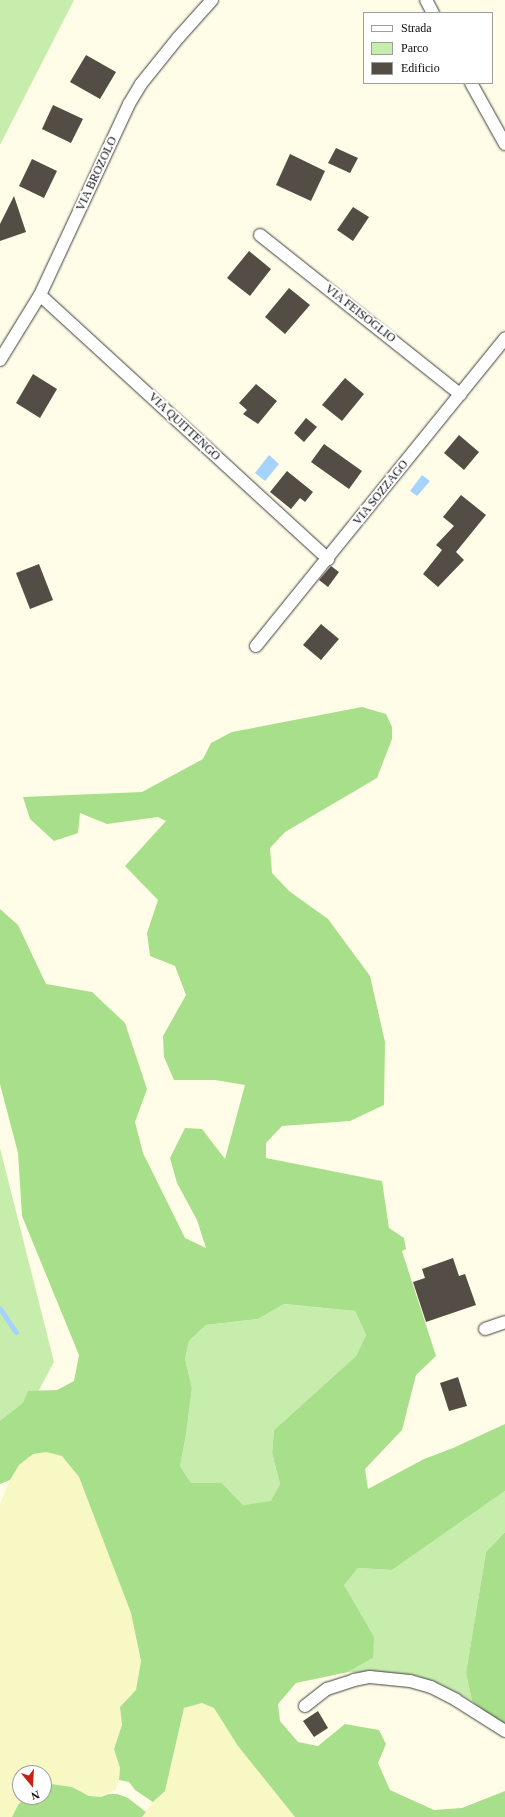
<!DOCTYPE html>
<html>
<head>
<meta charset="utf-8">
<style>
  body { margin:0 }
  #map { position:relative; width:505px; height:1817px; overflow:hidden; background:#fffde7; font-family:Georgia,serif }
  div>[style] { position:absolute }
  .farmland>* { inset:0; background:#f7f8c4 }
  .green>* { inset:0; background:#c7edad }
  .forest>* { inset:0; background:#a8df8b }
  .water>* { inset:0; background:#a6d3fd }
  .stream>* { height:4.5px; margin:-2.25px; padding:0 2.25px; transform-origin:2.25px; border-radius:2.25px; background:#a6d3fd }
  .building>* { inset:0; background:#544d45 }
  .roads { filter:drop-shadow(0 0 1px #3d3d3d) drop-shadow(0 0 1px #3d3d3d) }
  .minor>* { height:12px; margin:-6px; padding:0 6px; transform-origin:6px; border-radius:6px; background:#fff }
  span { translate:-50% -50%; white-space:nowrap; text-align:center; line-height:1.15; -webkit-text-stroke:4px #fff; paint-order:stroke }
  .street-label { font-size:12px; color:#0a0a0a }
  .legend { position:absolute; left:363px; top:12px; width:130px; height:72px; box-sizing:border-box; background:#fff; border:1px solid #9d9d9d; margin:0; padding:5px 7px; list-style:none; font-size:12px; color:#0a0a0a }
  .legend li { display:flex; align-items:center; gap:8px; height:20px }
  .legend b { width:20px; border:1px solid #9d9d9d }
  .north { position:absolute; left:12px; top:1765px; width:40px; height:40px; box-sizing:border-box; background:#fff; border:1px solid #9d9d9d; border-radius:50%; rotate:162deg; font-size:11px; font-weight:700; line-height:16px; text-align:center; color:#0a0a0a }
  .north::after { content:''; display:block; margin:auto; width:14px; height:18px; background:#c72016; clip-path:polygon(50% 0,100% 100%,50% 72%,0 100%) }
</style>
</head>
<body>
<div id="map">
  <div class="farmland">
    <div style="clip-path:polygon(46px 1452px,62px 1456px,79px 1477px,131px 1613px,141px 1661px,136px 1690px,120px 1707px,122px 1725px,114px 1749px,120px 1768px,119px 1780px,116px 1789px,101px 1797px,89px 1796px,72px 1787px,51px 1784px,44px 1787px,44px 1773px,20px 1773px,20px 1797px,26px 1797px,18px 1805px,12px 1817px,0 1817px,0 1504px,10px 1480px,19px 1465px,33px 1454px)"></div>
    <div style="clip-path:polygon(203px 1703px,214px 1708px,238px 1746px,295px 1817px,142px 1817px,153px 1802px,165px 1791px,184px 1708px)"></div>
  </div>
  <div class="green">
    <div style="clip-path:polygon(0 0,74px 0,0 145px)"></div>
    <div style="clip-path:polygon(0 1148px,54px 1362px,30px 1407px,0 1425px)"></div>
    <div style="clip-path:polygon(284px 1304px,355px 1311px,366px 1335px,356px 1356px,274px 1430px,272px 1453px,280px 1484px,271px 1502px,243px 1505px,222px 1483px,191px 1483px,180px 1466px,186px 1435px,192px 1388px,185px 1359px,189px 1341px,206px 1325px,258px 1319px)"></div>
    <div style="clip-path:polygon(505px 1491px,505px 1532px,486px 1552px,466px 1673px,472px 1701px,440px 1684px,412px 1675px,348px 1672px,373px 1658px,344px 1584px,358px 1568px,392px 1570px)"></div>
  </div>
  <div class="forest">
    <div style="clip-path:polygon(evenodd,362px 707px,386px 714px,392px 727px,392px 739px,377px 778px,285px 832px,270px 848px,272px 873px,289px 891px,328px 919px,370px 976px,385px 1042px,384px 1105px,350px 1121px,282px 1126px,266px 1143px,266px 1158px,382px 1181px,389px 1228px,404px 1238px,406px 1249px,402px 1251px,436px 1356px,416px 1375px,402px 1430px,365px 1469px,368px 1489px,424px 1459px,453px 1448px,505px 1424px,505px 1491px,392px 1570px,358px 1568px,344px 1585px,374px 1637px,373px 1658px,348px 1672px,296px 1683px,278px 1704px,280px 1721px,298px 1742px,318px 1746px,345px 1724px,379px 1730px,386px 1744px,378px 1763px,390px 1790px,434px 1810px,462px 1808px,505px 1791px,505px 1817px,295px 1817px,238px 1746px,214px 1708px,202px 1703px,184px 1708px,165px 1791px,153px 1802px,135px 1790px,129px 1782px,119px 1780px,120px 1768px,114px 1749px,122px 1725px,120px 1707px,136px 1690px,141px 1661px,131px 1613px,79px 1477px,62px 1456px,46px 1452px,33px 1454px,19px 1465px,10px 1480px,0 1484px,0 1421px,23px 1403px,28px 1391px,57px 1390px,74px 1381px,79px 1355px,22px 1216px,18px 1153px,0 1084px,0 909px,18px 925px,46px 984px,92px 992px,125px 1023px,147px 1089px,135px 1122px,143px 1153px,185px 1238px,206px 1248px,197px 1220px,177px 1183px,170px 1158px,185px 1128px,202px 1129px,225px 1159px,245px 1085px,215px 1080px,174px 1080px,164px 1057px,163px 1036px,186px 995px,175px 966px,150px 956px,147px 933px,158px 900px,125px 866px,166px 821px,158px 817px,107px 824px,80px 813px,78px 833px,54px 841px,30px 819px,23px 797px,142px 792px,203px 759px,211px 743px,232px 732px,362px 707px,284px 1304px,355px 1311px,366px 1335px,356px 1356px,274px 1430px,272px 1453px,280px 1484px,271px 1501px,243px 1505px,222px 1483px,191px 1483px,180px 1466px,186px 1435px,192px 1388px,185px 1359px,189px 1341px,206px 1325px,258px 1319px,284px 1304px)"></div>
    <div style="clip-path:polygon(505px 1532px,505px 1728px,472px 1701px,466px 1673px,486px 1552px)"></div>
    <div style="clip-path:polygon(51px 1784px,72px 1787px,89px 1796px,101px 1797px,109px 1794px,117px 1794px,128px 1798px,146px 1812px,142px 1817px,12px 1817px,18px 1805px,26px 1797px,44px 1797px,44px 1787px)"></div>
  </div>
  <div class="water">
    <div style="clip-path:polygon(269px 455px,279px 464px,265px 481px,255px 473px)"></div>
    <div style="clip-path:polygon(422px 475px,430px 481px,417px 496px,410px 491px)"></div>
  </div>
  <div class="stream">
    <div style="left:0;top:1308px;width:29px;rotate:56deg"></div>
  </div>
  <div class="building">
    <div style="clip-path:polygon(86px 55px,116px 72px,100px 99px,70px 82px)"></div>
    <div style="clip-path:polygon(53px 105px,83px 119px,71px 143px,42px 129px)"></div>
    <div style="clip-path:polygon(336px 148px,358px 158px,350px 173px,328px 163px)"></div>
    <div style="clip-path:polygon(290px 154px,325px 171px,311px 201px,276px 185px)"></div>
    <div style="clip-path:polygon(32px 159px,57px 171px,44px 198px,19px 186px)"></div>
    <div style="clip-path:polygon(14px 196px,26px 232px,0 241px,0 224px)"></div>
    <div style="clip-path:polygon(353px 207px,369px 217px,353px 241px,337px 230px)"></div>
    <div style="clip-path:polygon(249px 251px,271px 269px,250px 296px,227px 278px)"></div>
    <div style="clip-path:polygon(289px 288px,310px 305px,285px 334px,265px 317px)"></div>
    <div style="clip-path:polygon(33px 374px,57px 389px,40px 418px,16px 403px)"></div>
    <div style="clip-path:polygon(345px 378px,364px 394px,342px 421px,322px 405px)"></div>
    <div style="clip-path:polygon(256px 384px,277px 401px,258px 424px,243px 414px,247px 410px,239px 403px)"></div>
    <div style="clip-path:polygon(306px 418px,317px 427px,304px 442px,294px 433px)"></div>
    <div style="clip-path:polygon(459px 435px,479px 452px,464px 470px,444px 453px)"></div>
    <div style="clip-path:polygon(324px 444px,362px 471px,349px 489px,311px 462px)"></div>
    <div style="clip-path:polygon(287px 471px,313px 492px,305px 502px,300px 498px,291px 509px,270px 492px)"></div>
    <div style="clip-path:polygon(461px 495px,486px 515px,456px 552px,464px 560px,438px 587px,423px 574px,442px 550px,436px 545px,454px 526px,443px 517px)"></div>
    <div style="clip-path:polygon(39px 564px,53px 600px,30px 609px,16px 573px)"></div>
    <div style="clip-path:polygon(331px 566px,339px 572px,328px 587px,319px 580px)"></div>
    <div style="clip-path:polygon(321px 624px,339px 639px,321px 660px,303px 645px)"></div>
    <div style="clip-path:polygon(453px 1258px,459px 1276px,465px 1274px,476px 1305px,426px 1322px,413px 1282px,425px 1278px,422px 1269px)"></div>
    <div style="clip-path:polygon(458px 1377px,467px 1406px,449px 1411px,440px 1383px)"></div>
    <div style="clip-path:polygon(318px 1711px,328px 1728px,314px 1737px,303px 1721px)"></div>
  </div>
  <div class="roads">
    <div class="minor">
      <div style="left:426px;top:0;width:15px;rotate:62deg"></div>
      <div style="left:471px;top:83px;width:70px;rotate:60.9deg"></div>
      <div style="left:260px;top:235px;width:256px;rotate:38.5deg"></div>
      <div style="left:40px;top:295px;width:391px;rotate:42.5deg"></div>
      <div style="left:0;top:360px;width:76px;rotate:-58.4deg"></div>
      <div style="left:40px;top:295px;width:211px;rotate:-65deg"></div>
      <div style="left:129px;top:104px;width:23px;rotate:-59deg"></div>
      <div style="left:141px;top:84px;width:59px;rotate:-51.2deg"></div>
      <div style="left:178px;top:38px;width:51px;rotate:-48.2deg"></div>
      <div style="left:256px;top:646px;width:396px;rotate:-51deg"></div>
      <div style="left:485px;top:1329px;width:21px;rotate:-19deg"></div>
      <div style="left:305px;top:1706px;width:28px;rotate:-38deg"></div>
      <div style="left:327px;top:1689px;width:28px;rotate:-18deg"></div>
      <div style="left:354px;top:1680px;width:16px;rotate:-11deg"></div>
      <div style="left:370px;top:1677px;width:40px;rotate:5.7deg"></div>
      <div style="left:410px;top:1681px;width:22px;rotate:16deg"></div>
      <div style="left:431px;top:1687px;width:28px;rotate:27deg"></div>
      <div style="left:456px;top:1700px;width:58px;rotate:32.3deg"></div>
    </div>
  </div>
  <div class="street-label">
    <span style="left:97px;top:174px;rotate:-65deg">VIA BROZOLO</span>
    <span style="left:360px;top:314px;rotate:38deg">VIA FEISOGLIO</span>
    <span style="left:184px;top:427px;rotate:43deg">VIA QUITTENGO</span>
    <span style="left:381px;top:493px;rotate:-51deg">VIA SOZZAGO</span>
  </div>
  <ul class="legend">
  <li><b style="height:5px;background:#fff"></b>Strada</li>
  <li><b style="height:11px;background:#c7edad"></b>Parco</li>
  <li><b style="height:11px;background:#544d45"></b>Edificio</li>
  </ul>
  <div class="north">N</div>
</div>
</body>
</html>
